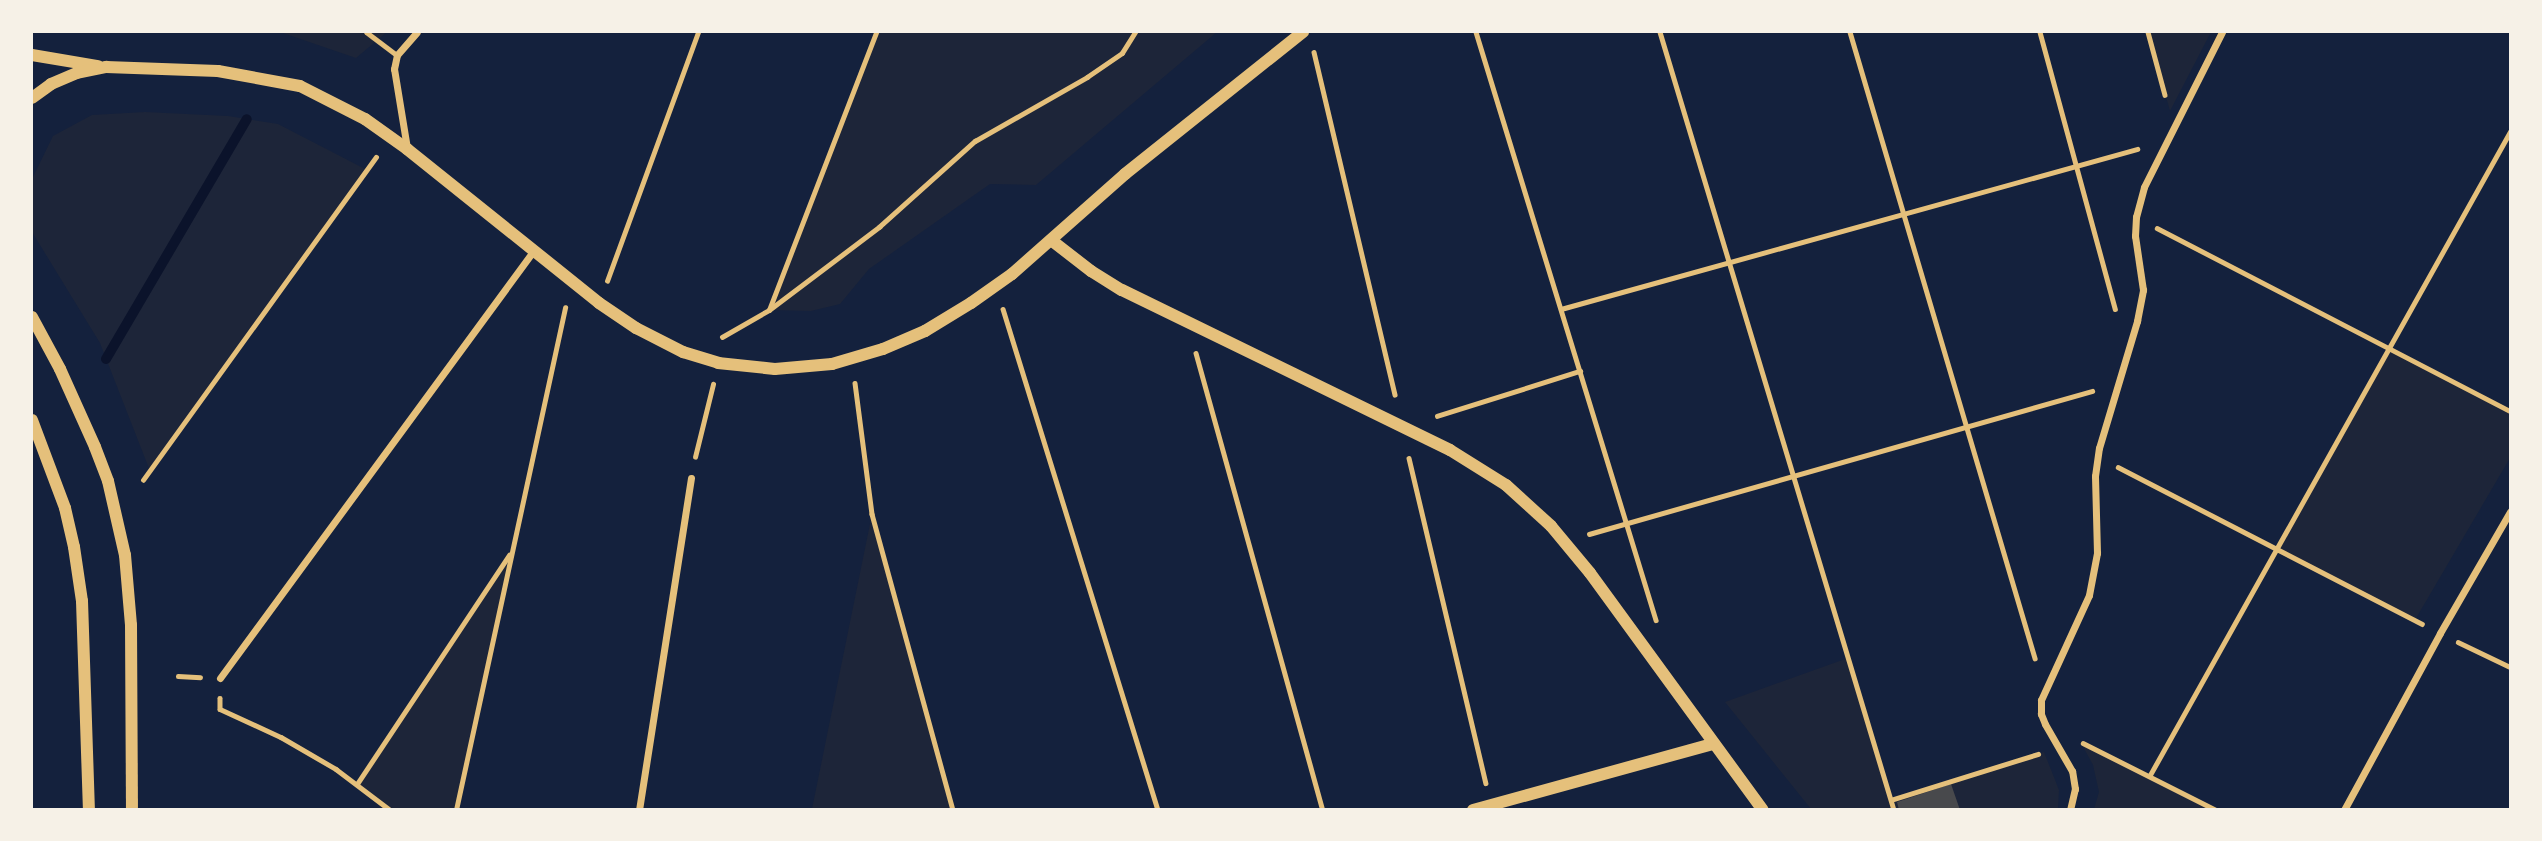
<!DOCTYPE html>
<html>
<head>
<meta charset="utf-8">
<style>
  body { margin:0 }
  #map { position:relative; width:2542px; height:841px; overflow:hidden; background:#14213d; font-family:Inter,sans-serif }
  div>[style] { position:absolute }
  .green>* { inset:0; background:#1d2539 }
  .stream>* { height:10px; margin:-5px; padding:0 5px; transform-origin:5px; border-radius:5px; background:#0b132b }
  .building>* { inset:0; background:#48494c }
  .path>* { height:4.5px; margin:-2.25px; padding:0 2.25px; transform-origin:2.25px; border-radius:2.25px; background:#e5c07b }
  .service>* { height:5px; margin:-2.5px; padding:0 2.5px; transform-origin:2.5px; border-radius:2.5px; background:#e5c07b }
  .minor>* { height:7px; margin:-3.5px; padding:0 3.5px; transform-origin:3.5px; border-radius:3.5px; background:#e5c07b }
  .tertiary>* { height:12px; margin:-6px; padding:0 6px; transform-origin:6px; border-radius:6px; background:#e5c07b }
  span { translate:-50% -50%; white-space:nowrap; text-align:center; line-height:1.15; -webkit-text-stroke:5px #f6f1e7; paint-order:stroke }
  .frame { position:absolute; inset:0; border:33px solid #f6f1e7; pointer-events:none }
</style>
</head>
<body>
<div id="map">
  <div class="green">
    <div style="clip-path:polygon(280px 32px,387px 32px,356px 58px)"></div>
    <div style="clip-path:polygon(876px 32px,1217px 32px,1036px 185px,990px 184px,869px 269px,840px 304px,811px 311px,769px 310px)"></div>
    <div style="clip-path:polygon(2148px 32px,2211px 32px,2170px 111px)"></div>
    <div style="clip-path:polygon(145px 112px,228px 116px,278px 124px,367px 170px,150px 471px,100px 343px,32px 232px,32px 179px,53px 136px,92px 115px)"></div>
    <div style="clip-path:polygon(2390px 347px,2510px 411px,2510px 458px,2415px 620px,2277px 550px)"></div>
    <div style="clip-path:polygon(872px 514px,953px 809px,812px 809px)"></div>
    <div style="clip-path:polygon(512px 551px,456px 809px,390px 809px,357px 784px)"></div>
    <div style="clip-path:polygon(1848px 658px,1891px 800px,2044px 752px,2059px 790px,2058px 809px,1811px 809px,1725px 702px)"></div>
    <div style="clip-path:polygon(2080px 741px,2215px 809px,2094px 809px,2099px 792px,2093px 765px)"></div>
  </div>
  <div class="stream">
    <div style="left:106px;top:359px;width:278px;rotate:-59.6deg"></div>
  </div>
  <div class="building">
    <div style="clip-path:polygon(1951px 784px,1960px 810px,1899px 810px,1897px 802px)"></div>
  </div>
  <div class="path">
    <div style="left:1476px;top:32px;width:615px;rotate:72.98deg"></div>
    <div style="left:1660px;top:32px;width:812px;rotate:73.26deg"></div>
    <div style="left:1850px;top:32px;width:653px;rotate:73.54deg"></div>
    <div style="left:2040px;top:32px;width:287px;rotate:74.8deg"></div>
    <div style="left:2148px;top:32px;width:65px;rotate:74.9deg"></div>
    <div style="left:1314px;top:52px;width:352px;rotate:76.7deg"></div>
    <div style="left:2157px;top:228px;width:398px;rotate:27.4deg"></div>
    <div style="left:607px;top:281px;width:265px;rotate:-69.9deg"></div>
    <div style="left:1003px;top:309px;width:524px;rotate:72.81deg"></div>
    <div style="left:1561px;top:309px;width:598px;rotate:-15.52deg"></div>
    <div style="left:769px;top:310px;width:138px;rotate:-37deg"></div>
    <div style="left:879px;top:227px;width:129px;rotate:-41.9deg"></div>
    <div style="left:975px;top:141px;width:129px;rotate:-29.7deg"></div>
    <div style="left:1087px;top:77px;width:42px;rotate:-34.4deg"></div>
    <div style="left:1122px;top:53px;width:25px;rotate:-58deg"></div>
    <div style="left:722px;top:337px;width:54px;rotate:-29.9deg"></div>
    <div style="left:769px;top:310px;width:298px;rotate:-68.9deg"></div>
    <div style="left:1196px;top:353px;width:474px;rotate:74.5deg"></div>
    <div style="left:855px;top:383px;width:132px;rotate:82.6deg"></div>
    <div style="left:872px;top:514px;width:307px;rotate:74.7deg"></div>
    <div style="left:1437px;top:416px;width:150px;rotate:-17.5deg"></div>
    <div style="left:695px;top:457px;width:75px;rotate:-76.1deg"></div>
    <div style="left:1409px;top:458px;width:334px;rotate:76.7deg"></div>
    <div style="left:2118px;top:467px;width:342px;rotate:27.3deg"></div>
    <div style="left:143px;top:480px;width:398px;rotate:-54.2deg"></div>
    <div style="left:1589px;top:534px;width:523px;rotate:-15.87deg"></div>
    <div style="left:2458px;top:642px;width:58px;rotate:25.7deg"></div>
    <div style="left:178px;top:676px;width:22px;rotate:3deg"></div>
    <div style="left:220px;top:698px;width:11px;rotate:90deg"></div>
    <div style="left:220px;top:709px;width:67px;rotate:24.7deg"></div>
    <div style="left:281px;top:737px;width:64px;rotate:30.2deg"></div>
    <div style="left:336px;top:769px;width:68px;rotate:37.2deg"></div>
    <div style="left:2083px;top:743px;width:149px;rotate:26.7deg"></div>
    <div style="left:2150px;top:775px;width:737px;rotate:-60.76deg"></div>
    <div style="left:357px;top:784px;width:275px;rotate:-56.4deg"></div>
    <div style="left:1891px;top:800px;width:154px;rotate:-17.4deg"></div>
    <div style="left:456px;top:810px;width:514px;rotate:-77.75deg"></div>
  </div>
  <div class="service">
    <div style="left:366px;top:32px;width:39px;rotate:37deg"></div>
  </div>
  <div class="minor">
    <div style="left:407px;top:148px;width:80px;rotate:-99.3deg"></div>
    <div style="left:394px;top:69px;width:14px;rotate:-78deg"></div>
    <div style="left:397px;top:55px;width:30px;rotate:-49deg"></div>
    <div style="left:220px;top:678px;width:531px;rotate:-53.73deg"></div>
    <div style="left:639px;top:810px;width:336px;rotate:-81.1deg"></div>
    <div style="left:2070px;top:810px;width:22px;rotate:-77deg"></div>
    <div style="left:2075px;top:789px;width:18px;rotate:-99deg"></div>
    <div style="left:2072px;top:771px;width:54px;rotate:-119.9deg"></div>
    <div style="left:2045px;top:724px;width:11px;rotate:-112deg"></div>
    <div style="left:2041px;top:714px;width:14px;rotate:-90deg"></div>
    <div style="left:2041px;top:700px;width:115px;rotate:-65.4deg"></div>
    <div style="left:2089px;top:595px;width:43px;rotate:-79.2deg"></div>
    <div style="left:2097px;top:553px;width:77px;rotate:-91.5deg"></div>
    <div style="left:2095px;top:476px;width:28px;rotate:-82deg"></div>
    <div style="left:2099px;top:448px;width:133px;rotate:-73.3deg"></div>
    <div style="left:2137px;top:321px;width:32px;rotate:-79deg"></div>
    <div style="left:2143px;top:290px;width:55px;rotate:-98.4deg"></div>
    <div style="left:2135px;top:236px;width:19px;rotate:-87deg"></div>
    <div style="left:2136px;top:217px;width:31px;rotate:-75deg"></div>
    <div style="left:2144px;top:187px;width:174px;rotate:-63.3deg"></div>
    <div style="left:2344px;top:810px;width:201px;rotate:-61.5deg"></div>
    <div style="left:2440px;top:633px;width:140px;rotate:-60deg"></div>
  </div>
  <div class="tertiary">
    <div style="left:32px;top:55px;width:67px;rotate:9.5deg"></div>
    <div style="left:32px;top:98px;width:24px;rotate:-36deg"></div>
    <div style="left:51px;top:84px;width:28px;rotate:-23deg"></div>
    <div style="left:77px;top:73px;width:30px;rotate:-12deg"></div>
    <div style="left:106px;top:67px;width:112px;rotate:2deg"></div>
    <div style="left:218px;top:71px;width:83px;rotate:10.4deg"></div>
    <div style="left:300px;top:86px;width:73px;rotate:26.9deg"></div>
    <div style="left:365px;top:119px;width:52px;rotate:35.5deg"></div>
    <div style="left:407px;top:149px;width:246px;rotate:38.7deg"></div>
    <div style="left:599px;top:303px;width:45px;rotate:34deg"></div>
    <div style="left:636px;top:328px;width:53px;rotate:27.1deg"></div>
    <div style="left:683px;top:352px;width:37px;rotate:17deg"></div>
    <div style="left:718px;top:363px;width:57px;rotate:6deg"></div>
    <div style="left:775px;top:369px;width:57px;rotate:-5deg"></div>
    <div style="left:832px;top:364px;width:53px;rotate:-16.4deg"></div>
    <div style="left:883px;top:349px;width:46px;rotate:-23.2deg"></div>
    <div style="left:925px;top:331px;width:54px;rotate:-31.3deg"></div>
    <div style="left:971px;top:303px;width:50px;rotate:-35.3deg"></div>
    <div style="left:1012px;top:274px;width:151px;rotate:-41.5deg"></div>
    <div style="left:1125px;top:174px;width:228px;rotate:-38.6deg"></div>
    <div style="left:1051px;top:240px;width:51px;rotate:37.8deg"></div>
    <div style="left:1091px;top:271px;width:36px;rotate:32deg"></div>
    <div style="left:1122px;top:290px;width:365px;rotate:26deg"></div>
    <div style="left:1450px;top:450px;width:66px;rotate:32deg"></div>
    <div style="left:1506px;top:485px;width:61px;rotate:42.3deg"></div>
    <div style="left:1551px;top:526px;width:61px;rotate:50.3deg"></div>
    <div style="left:1590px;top:573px;width:293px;rotate:53.9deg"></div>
    <div style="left:32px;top:317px;width:59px;rotate:61.7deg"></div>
    <div style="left:60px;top:369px;width:85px;rotate:65.8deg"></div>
    <div style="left:95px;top:447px;width:36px;rotate:69deg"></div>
    <div style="left:108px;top:481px;width:76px;rotate:77.1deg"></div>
    <div style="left:125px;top:555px;width:70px;rotate:85.1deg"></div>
    <div style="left:131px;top:625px;width:185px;rotate:89.7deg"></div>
    <div style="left:32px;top:420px;width:94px;rotate:69.4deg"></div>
    <div style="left:65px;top:508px;width:40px;rotate:77deg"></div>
    <div style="left:74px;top:547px;width:55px;rotate:81.6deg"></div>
    <div style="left:82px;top:601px;width:209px;rotate:88.1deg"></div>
    <div style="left:1473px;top:810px;width:248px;rotate:-15.4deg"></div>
  </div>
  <div class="frame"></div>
</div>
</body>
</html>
